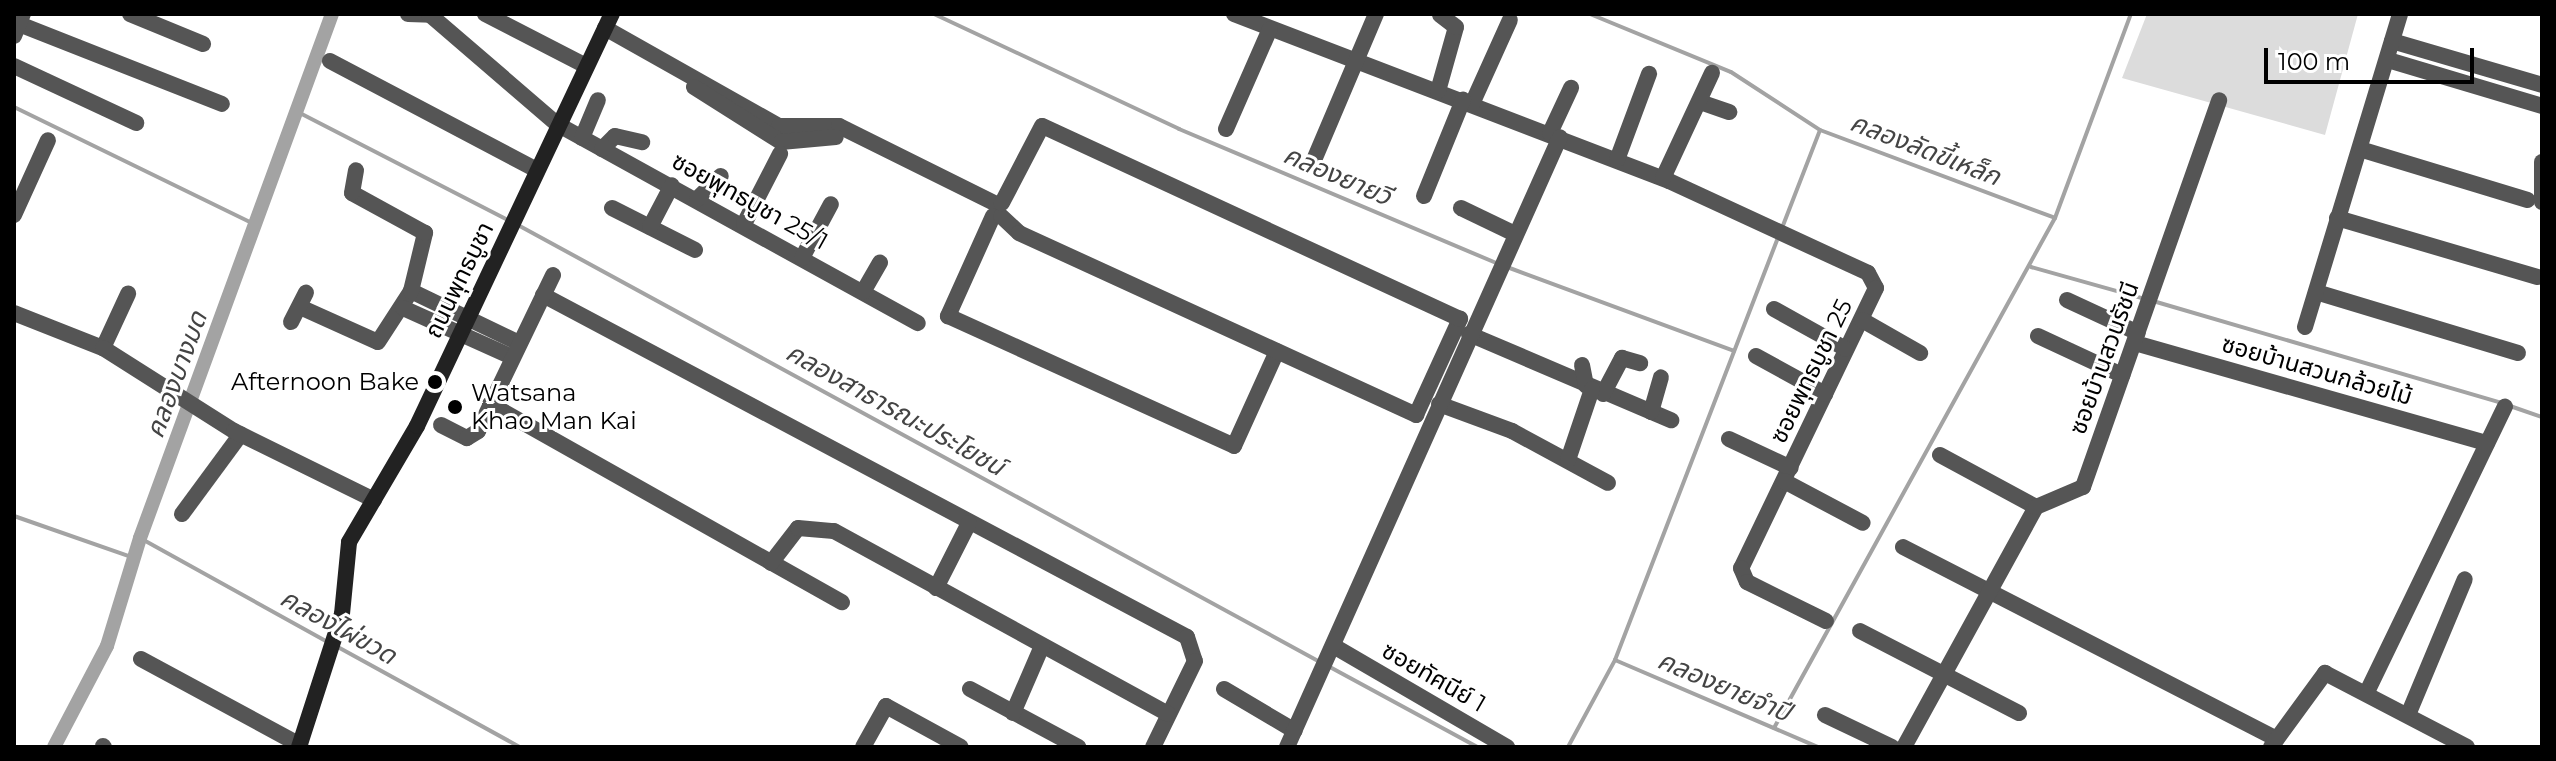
<!DOCTYPE html>
<html>
<head>
<meta charset="utf-8">
<style>
  body { margin:0 }
  #map { position:relative; width:2556px; height:761px; overflow:hidden; background:#fff; font-family:Montserrat,"Noto Sans Thai",sans-serif }
  div>[style] { position:absolute }
  .green>* { inset:0; background:#dcdcdc }
  .stream>* { height:4px; margin:-2px; padding:0 2px; transform-origin:2px; border-radius:2px; background:#a3a3a3 }
  .canal>* { height:14px; margin:-7px; padding:0 7px; transform-origin:7px; border-radius:7px; background:#a3a3a3 }
  .minor>* { height:16px; margin:-8px; padding:0 8px; transform-origin:8px; border-radius:8px; background:#555 }
  .tertiary>* { height:16px; margin:-8px; padding:0 8px; transform-origin:8px; border-radius:8px; background:#555 }
  .secondary>* { height:16px; margin:-8px; padding:0 8px; transform-origin:8px; border-radius:8px; background:#222 }
  .dots>* { width:22px; height:22px; translate:-50% -50%; box-sizing:border-box; border:4px solid #fff; border-radius:50% }
  span { translate:-50% -50%; white-space:nowrap; text-align:center; line-height:1.15; -webkit-text-stroke:6px #fff; paint-order:stroke }
  .street-label { font-size:24px; color:#000 }
  .poi-label { font-size:24px; color:#000 }
  .right { translate:-100% -50%; text-align:right }
  .left { translate:0 -50%; text-align:left }
  .water-label { font-size:26px; color:#444; font-style:italic }
  .frame { position:absolute; inset:0; border:16px solid #000; pointer-events:none }
  .scale { position:absolute; left:2264px; top:48px; width:210px; height:36px; box-sizing:border-box; border:4px solid #000; border-top:0; padding-left:10px; font-size:24px; line-height:28px; white-space:nowrap; color:#000; -webkit-text-stroke:6px #fff; paint-order:stroke }
</style>
</head>
<body>
<div id="map">
  <div class="green">
    <div style="clip-path:polygon(2147px 14px,2358px 14px,2325px 135px,2122px 78px)"></div>
  </div>
  <div class="stream">
    <div style="left:934px;top:14px;width:271px;rotate:25.1deg"></div>
    <div style="left:1179px;top:129px;width:347px;rotate:22.9deg"></div>
    <div style="left:1590px;top:14px;width:152px;rotate:22.4deg"></div>
    <div style="left:1731px;top:72px;width:106px;rotate:33.1deg"></div>
    <div style="left:1820px;top:130px;width:251px;rotate:20.5deg"></div>
    <div style="left:2055px;top:218px;width:218px;rotate:-69.6deg"></div>
    <div style="left:14px;top:107px;width:267px;rotate:26deg"></div>
    <div style="left:294px;top:110px;width:241px;rotate:27.2deg"></div>
    <div style="left:516px;top:224px;width:916px;rotate:28.58deg"></div>
    <div style="left:1782px;top:228px;width:105px;rotate:-68.8deg"></div>
    <div style="left:1507px;top:267px;width:242px;rotate:20.3deg"></div>
    <div style="left:2031px;top:267px;width:118px;rotate:15.7deg"></div>
    <div style="left:2153px;top:301px;width:364px;rotate:16.3deg"></div>
    <div style="left:2510px;top:406px;width:34px;rotate:19deg"></div>
    <div style="left:14px;top:516px;width:127px;rotate:19.3deg"></div>
    <div style="left:140px;top:538px;width:215px;rotate:29deg"></div>
    <div style="left:336px;top:646px;width:210px;rotate:28.8deg"></div>
    <div style="left:1615px;top:660px;width:221px;rotate:23.2deg"></div>
    <div style="left:1328px;top:666px;width:170px;rotate:28.5deg"></div>
    <div style="left:1774px;top:728px;width:582px;rotate:-61.15deg"></div>
    <div style="left:1568px;top:747px;width:99px;rotate:-61.6deg"></div>
    <div style="left:1615px;top:660px;width:455px;rotate:-68.9deg"></div>
  </div>
  <div class="canal">
    <div style="left:54px;top:747px;width:114px;rotate:-62.3deg"></div>
    <div style="left:107px;top:646px;width:113px;rotate:-73deg"></div>
    <div style="left:140px;top:538px;width:558px;rotate:-69.88deg"></div>
  </div>
  <div class="minor">
    <div style="left:130px;top:14px;width:79px;rotate:22.3deg"></div>
    <div style="left:408px;top:14px;width:23px;rotate:2deg"></div>
    <div style="left:429px;top:14px;width:169px;rotate:40.7deg"></div>
    <div style="left:557px;top:124px;width:412px;rotate:28.9deg"></div>
    <div style="left:485px;top:14px;width:114px;rotate:27.2deg"></div>
    <div style="left:1234px;top:14px;width:466px;rotate:21deg"></div>
    <div style="left:1669px;top:181px;width:219px;rotate:24.8deg"></div>
    <div style="left:1868px;top:273px;width:17px;rotate:62deg"></div>
    <div style="left:1876px;top:288px;width:311px;rotate:115.7deg"></div>
    <div style="left:1741px;top:568px;width:15px;rotate:67deg"></div>
    <div style="left:1747px;top:582px;width:88px;rotate:26.3deg"></div>
    <div style="left:19px;top:24px;width:218px;rotate:21.5deg"></div>
    <div style="left:605px;top:28px;width:200px;rotate:29.4deg"></div>
    <div style="left:779px;top:126px;width:60px"></div>
    <div style="left:839px;top:126px;width:173px;rotate:26.4deg"></div>
    <div style="left:2392px;top:41px;width:156px;rotate:16.3deg"></div>
    <div style="left:2388px;top:60px;width:161px;rotate:16.6deg"></div>
    <div style="left:330px;top:61px;width:234px;rotate:27.8deg"></div>
    <div style="left:14px;top:66px;width:135px;rotate:25deg"></div>
    <div style="left:694px;top:87px;width:103px;rotate:32.3deg"></div>
    <div style="left:781px;top:142px;width:55px;rotate:-5.2deg"></div>
    <div style="left:1438px;top:91px;width:66px;rotate:-74.3deg"></div>
    <div style="left:1456px;top:27px;width:20px;rotate:-143deg"></div>
    <div style="left:1700px;top:102px;width:31px;rotate:19deg"></div>
    <div style="left:1472px;top:104px;width:92px;rotate:-65.7deg"></div>
    <div style="left:1226px;top:129px;width:109px;rotate:-66.3deg"></div>
    <div style="left:1550px;top:133px;width:50px;rotate:-65deg"></div>
    <div style="left:582px;top:138px;width:41px;rotate:-67.2deg"></div>
    <div style="left:602px;top:149px;width:18px;rotate:-45deg"></div>
    <div style="left:615px;top:136px;width:28px;rotate:13deg"></div>
    <div style="left:2363px;top:150px;width:172px;rotate:16.9deg"></div>
    <div style="left:1314px;top:160px;width:159px;rotate:-67deg"></div>
    <div style="left:1617px;top:160px;width:92px;rotate:-69.6deg"></div>
    <div style="left:2542px;top:162px;width:40px;rotate:90deg"></div>
    <div style="left:1663px;top:178px;width:116px;rotate:-65deg"></div>
    <div style="left:1424px;top:196px;width:104px;rotate:-67.9deg"></div>
    <div style="left:697px;top:199px;width:33px;rotate:-44deg"></div>
    <div style="left:612px;top:208px;width:93px;rotate:26.8deg"></div>
    <div style="left:1461px;top:208px;width:60px;rotate:25.7deg"></div>
    <div style="left:14px;top:215px;width:82px;rotate:-65.6deg"></div>
    <div style="left:993px;top:216px;width:110px;rotate:114.2deg"></div>
    <div style="left:948px;top:316px;width:314px;rotate:24.4deg"></div>
    <div style="left:1234px;top:446px;width:104px;rotate:-65.6deg"></div>
    <div style="left:1001px;top:216px;width:25px;rotate:43deg"></div>
    <div style="left:1019px;top:233px;width:437px;rotate:24.6deg"></div>
    <div style="left:1416px;top:415px;width:106px;rotate:-65.4deg"></div>
    <div style="left:1460px;top:319px;width:460px;rotate:-155.2deg"></div>
    <div style="left:1042px;top:126px;width:87px;rotate:117.5deg"></div>
    <div style="left:2337px;top:218px;width:209px;rotate:16.4deg"></div>
    <div style="left:744px;top:224px;width:79px;rotate:-62.8deg"></div>
    <div style="left:650px;top:227px;width:47px;rotate:-62.4deg"></div>
    <div style="left:802px;top:258px;width:61px;rotate:-61.8deg"></div>
    <div style="left:411px;top:291px;width:120px;rotate:25.7deg"></div>
    <div style="left:863px;top:292px;width:34px;rotate:-60deg"></div>
    <div style="left:2316px;top:292px;width:211px;rotate:16.8deg"></div>
    <div style="left:543px;top:295px;width:729px;rotate:27.97deg"></div>
    <div style="left:1187px;top:637px;width:25px;rotate:72deg"></div>
    <div style="left:1195px;top:661px;width:96px;rotate:116deg"></div>
    <div style="left:2067px;top:300px;width:78px;rotate:24.9deg"></div>
    <div style="left:300px;top:307px;width:85px;rotate:24.2deg"></div>
    <div style="left:378px;top:342px;width:61px;rotate:-57.1deg"></div>
    <div style="left:411px;top:291px;width:60px;rotate:-76.4deg"></div>
    <div style="left:425px;top:233px;width:83px;rotate:-151.3deg"></div>
    <div style="left:352px;top:193px;width:23px;rotate:-80deg"></div>
    <div style="left:403px;top:308px;width:120px;rotate:24.2deg"></div>
    <div style="left:1774px;top:309px;width:82px;rotate:29.1deg"></div>
    <div style="left:1862px;top:320px;width:67px;rotate:29.6deg"></div>
    <div style="left:291px;top:322px;width:33px;rotate:-63deg"></div>
    <div style="left:2305px;top:327px;width:327px;rotate:-73.1deg"></div>
    <div style="left:1469px;top:334px;width:220px;rotate:23.1deg"></div>
    <div style="left:2038px;top:336px;width:93px;rotate:24.9deg"></div>
    <div style="left:2135px;top:343px;width:366px;rotate:15.9deg"></div>
    <div style="left:103px;top:348px;width:60px;rotate:-65.2deg"></div>
    <div style="left:1756px;top:356px;width:79px;rotate:28.8deg"></div>
    <div style="left:1582px;top:365px;width:21px;rotate:79deg"></div>
    <div style="left:1603px;top:394px;width:41px;rotate:-62.2deg"></div>
    <div style="left:1622px;top:358px;width:19px;rotate:16deg"></div>
    <div style="left:490px;top:404px;width:404px;rotate:29.4deg"></div>
    <div style="left:1439px;top:404px;width:78px;rotate:20.3deg"></div>
    <div style="left:1512px;top:431px;width:109px;rotate:28.4deg"></div>
    <div style="left:1651px;top:412px;width:36px;rotate:-74deg"></div>
    <div style="left:441px;top:425px;width:29px;rotate:27deg"></div>
    <div style="left:467px;top:438px;width:13px;rotate:-32deg"></div>
    <div style="left:478px;top:431px;width:173px;rotate:-64.3deg"></div>
    <div style="left:1729px;top:439px;width:68px;rotate:25.1deg"></div>
    <div style="left:1940px;top:455px;width:109px;rotate:28.4deg"></div>
    <div style="left:1568px;top:460px;width:75px;rotate:-71.3deg"></div>
    <div style="left:1784px;top:481px;width:89px;rotate:28deg"></div>
    <div style="left:182px;top:514px;width:99px;rotate:-53.6deg"></div>
    <div style="left:1903px;top:547px;width:420px;rotate:27.2deg"></div>
    <div style="left:771px;top:563px;width:44px;rotate:-52.4deg"></div>
    <div style="left:798px;top:528px;width:36px;rotate:5deg"></div>
    <div style="left:834px;top:531px;width:381px;rotate:28.7deg"></div>
    <div style="left:936px;top:588px;width:73px;rotate:-63.1deg"></div>
    <div style="left:1860px;top:631px;width:179px;rotate:27.3deg"></div>
    <div style="left:1337px;top:648px;width:197px;rotate:30.2deg"></div>
    <div style="left:141px;top:659px;width:181px;rotate:28.4deg"></div>
    <div style="left:970px;top:689px;width:123px;rotate:28.2deg"></div>
    <div style="left:1224px;top:689px;width:82px;rotate:30.6deg"></div>
    <div style="left:2367px;top:692px;width:317px;rotate:-64.2deg"></div>
    <div style="left:1013px;top:713px;width:73px;rotate:-66.6deg"></div>
    <div style="left:1825px;top:715px;width:74px;rotate:25.5deg"></div>
    <div style="left:2408px;top:715px;width:147px;rotate:-67.3deg"></div>
    <div style="left:103px;top:746px;width:1px;rotate:45deg"></div>
    <div style="left:863px;top:747px;width:47px;rotate:-60.7deg"></div>
    <div style="left:886px;top:706px;width:85px;rotate:28.7deg"></div>
    <div style="left:1287px;top:747px;width:668px;rotate:-65.89deg"></div>
    <div style="left:1904px;top:747px;width:274px;rotate:-61.2deg"></div>
    <div style="left:2036px;top:507px;width:51px;rotate:-23.1deg"></div>
    <div style="left:2083px;top:487px;width:410px;rotate:-70.6deg"></div>
    <div style="left:2271px;top:747px;width:92px;rotate:-53.9deg"></div>
    <div style="left:2325px;top:673px;width:160px;rotate:27.5deg"></div>
  </div>
  <div class="tertiary">
    <div style="left:14px;top:36px;width:24px;rotate:-68deg"></div>
    <div style="left:14px;top:313px;width:96px;rotate:21.5deg"></div>
    <div style="left:103px;top:348px;width:155px;rotate:32.4deg"></div>
    <div style="left:234px;top:431px;width:156px;rotate:26.2deg"></div>
  </div>
  <div class="secondary">
    <div style="left:299px;top:747px;width:140px;rotate:-72.1deg"></div>
    <div style="left:342px;top:614px;width:72px;rotate:-84.4deg"></div>
    <div style="left:349px;top:542px;width:134px;rotate:-59.6deg"></div>
    <div style="left:417px;top:426px;width:456px;rotate:-64.7deg"></div>
  </div>
  <div class="dots">
    <div style="left:435px;top:382px;background:#000"></div>
    <div style="left:455px;top:407px;background:#000"></div>
  </div>
  <div class="street-label">
    <span style="left:750px;top:201px;rotate:29deg">ซอยพุทธบูชา 25/1</span>
    <span style="left:459px;top:280px;rotate:-64deg">ถนนพุทธบูชา</span>
    <span style="left:2104px;top:358px;rotate:-70deg">ซอยบ้านสวนรัชนี</span>
    <span style="left:2317px;top:370px;rotate:16deg">ซอยบ้านสวนกล้วยไม้</span>
    <span style="left:1811px;top:371px;rotate:-64deg">ซอยพุทธบูชา 25</span>
    <span style="left:1434px;top:677px;rotate:30deg">ซอยทัศนีย์ 1</span>
  </div>
  <div class="poi-label">
    <span class="right" style="left:419px;top:382px">Afternoon Bake</span>
    <span class="left" style="left:471px;top:407px">Watsana<br>Khao Man Kai</span>
  </div>
  <div class="water-label">
    <span style="left:1925px;top:150px;rotate:21deg">คลองลัดขี้เหล็ก</span>
    <span style="left:1337px;top:176px;rotate:23deg">คลองยายวี</span>
    <span style="left:177px;top:375px;rotate:-70deg">คลองบางมด</span>
    <span style="left:895px;top:410px;rotate:29deg">คลองสาธารณะประโยชน์</span>
    <span style="left:338px;top:627px;rotate:29deg">คลองไผ่ขวด</span>
    <span style="left:1724px;top:687px;rotate:23deg">คลองยายจำปี</span>
  </div>
  <div class="frame"></div>
  <div class="scale">100 m</div>
</div>
</body>
</html>
